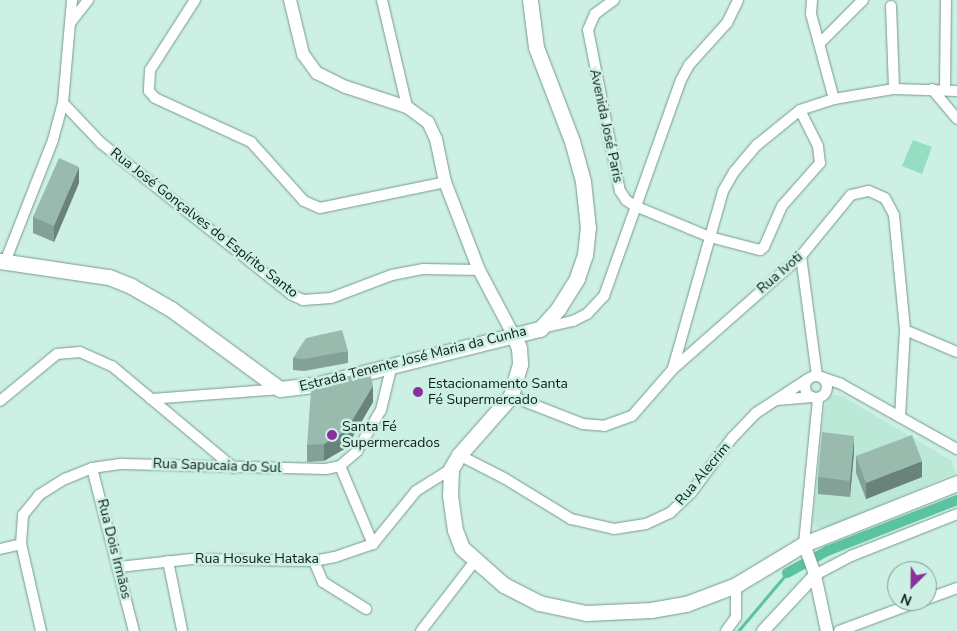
<!DOCTYPE html>
<html>
<head>
<meta charset="utf-8">
<style>
  body { margin:0 }
  #map { position:relative; width:957px; height:631px; overflow:hidden; background:#ccf0e3; font-family:"Nunito Sans",sans-serif }
  div>[style] { position:absolute }
  .built>* { inset:0; background:#bbe8d7 }
  .green>* { inset:0; background:#95dec4 }
  .stream>* { height:3px; margin:-1.5px; padding:0 1.5px; transform-origin:1.5px; border-radius:1.5px; background:#5bc2a2 }
  .canal>* { height:10px; margin:-5px; padding:0 5px; transform-origin:5px; border-radius:5px; background:#5bc2a2 }
  .roads { filter:drop-shadow(0 0 1px #77998c) drop-shadow(0 0 1px #77998c) }
  .minor>* { height:10px; margin:-5px; padding:0 5px; transform-origin:5px; border-radius:5px; background:#fff }
  .minor>.ring { margin:-5px; padding:0; box-sizing:content-box; background:none; border:10px solid #fff; border-radius:50% }
  .tertiary>* { height:12px; margin:-6px; padding:0 6px; transform-origin:6px; border-radius:6px; background:#fff }
  .secondary>* { height:15px; margin:-7.5px; padding:0 7.5px; transform-origin:7.5px; border-radius:7.5px; background:#fff }
  .wall>* { inset:0; background:#83a196 }
  .shaded-wall>* { inset:0; background:#6a837a }
  .building>* { inset:0; background:#98bbae }
  .dots>* { width:14px; height:14px; translate:-50% -50%; box-sizing:border-box; border:2px solid #ccf0e3; border-radius:50% }
  span { translate:-50% -50%; white-space:nowrap; text-align:center; line-height:1.15; -webkit-text-stroke:5px #ccf0e3; paint-order:stroke }
  .street-label { font-size:14px; color:#0d1b16 }
  .poi-label { font-size:14px; color:#0d1b16 }
  .left { translate:0 -50%; text-align:left }
  .north { position:absolute; left:887px; top:561px; width:50px; height:50px; box-sizing:border-box; background:#ccf0e3; border:1px solid #809b91; border-radius:50%; rotate:203deg; font-size:14px; font-weight:700; line-height:20px; text-align:center; color:#0d1b16 }
  .north::after { content:''; display:block; margin:auto; width:18px; height:22px; background:#8a309c; clip-path:polygon(50% 0,100% 100%,50% 72%,0 100%) }
</style>
</head>
<body>
<div id="map">
  <div class="built">
    <div style="clip-path:polygon(834px 395px,842px 396px,952px 461px,955px 473px,825px 529px,816px 527px,813px 522px,824px 409px,828px 397px)"></div>
  </div>
  <div class="green">
    <div style="clip-path:polygon(913px 140px,932px 147px,922px 174px,902px 166px)"></div>
  </div>
  <div class="stream">
    <div style="left:738px;top:631px;width:76px;rotate:-49.8deg"></div>
  </div>
  <div class="canal">
    <div style="left:787px;top:573px;width:46px;rotate:-28.8deg"></div>
    <div style="left:827px;top:551px;width:140px;rotate:-21.4deg"></div>
  </div>
  <div class="roads">
    <div class="minor">
      <div style="left:195px;top:0;width:83px;rotate:122.7deg"></div>
      <div style="left:150px;top:70px;width:21px;rotate:93deg"></div>
      <div style="left:149px;top:91px;width:9px;rotate:49deg"></div>
      <div style="left:155px;top:98px;width:106px;rotate:24.6deg"></div>
      <div style="left:251px;top:142px;width:79px;rotate:48.1deg"></div>
      <div style="left:304px;top:201px;width:17px;rotate:24deg"></div>
      <div style="left:320px;top:208px;width:128px;rotate:-11.7deg"></div>
      <div style="left:382px;top:0;width:110px;rotate:76.8deg"></div>
      <div style="left:614px;top:0;width:24px;rotate:144deg"></div>
      <div style="left:595px;top:14px;width:17px;rotate:114deg"></div>
      <div style="left:588px;top:30px;width:164px;rotate:78.8deg"></div>
      <div style="left:620px;top:191px;width:11px;rotate:56deg"></div>
      <div style="left:626px;top:200px;width:11px;rotate:34deg"></div>
      <div style="left:635px;top:206px;width:81px;rotate:22.5deg"></div>
      <div style="left:710px;top:237px;width:52px;rotate:14.6deg"></div>
      <div style="left:760px;top:250px;width:5px;rotate:-37deg"></div>
      <div style="left:764px;top:247px;width:45px;rotate:-66.3deg"></div>
      <div style="left:782px;top:206px;width:57px;rotate:-48.5deg"></div>
      <div style="left:820px;top:163px;width:17px;rotate:-97deg"></div>
      <div style="left:818px;top:146px;width:40px;rotate:-116.6deg"></div>
      <div style="left:812px;top:0;width:14px;rotate:94deg"></div>
      <div style="left:811px;top:14px;width:88px;rotate:74.9deg"></div>
      <div style="left:891px;top:6px;width:83px;rotate:87.9deg"></div>
      <div style="left:71px;top:22px;width:28px;rotate:-52deg"></div>
      <div style="left:820px;top:43px;width:61px;rotate:-45deg"></div>
      <div style="left:932px;top:89px;width:39px;rotate:50deg"></div>
      <div style="left:945px;top:90px;width:90px;rotate:-89.4deg"></div>
      <div style="left:63px;top:103px;width:55px;rotate:46.5deg"></div>
      <div style="left:101px;top:143px;width:244px;rotate:38.5deg"></div>
      <div style="left:292px;top:295px;width:12px;rotate:24deg"></div>
      <div style="left:303px;top:300px;width:28px;rotate:-4deg"></div>
      <div style="left:331px;top:298px;width:65px;rotate:-20.7deg"></div>
      <div style="left:392px;top:275px;width:32px;rotate:-11deg"></div>
      <div style="left:423px;top:269px;width:56px;rotate:1deg"></div>
      <div style="left:801px;top:256px;width:121px;rotate:82.4deg"></div>
      <div style="left:5px;top:262px;width:131px;rotate:-68.5deg"></div>
      <div style="left:53px;top:140px;width:38px;rotate:-75deg"></div>
      <div style="left:63px;top:103px;width:103px;rotate:-85deg"></div>
      <div style="left:542px;top:328px;width:32px;rotate:-13deg"></div>
      <div style="left:573px;top:321px;width:16px;rotate:-27deg"></div>
      <div style="left:587px;top:314px;width:25px;rotate:-47deg"></div>
      <div style="left:604px;top:296px;width:229px;rotate:-70.4deg"></div>
      <div style="left:681px;top:80px;width:17px;rotate:-62deg"></div>
      <div style="left:689px;top:65px;width:57px;rotate:-47.9deg"></div>
      <div style="left:727px;top:23px;width:25px;rotate:-64deg"></div>
      <div style="left:905px;top:330px;width:56px;rotate:22.9deg"></div>
      <div style="left:673px;top:368px;width:184px;rotate:-74.2deg"></div>
      <div style="left:723px;top:191px;width:22px;rotate:-60deg"></div>
      <div style="left:734px;top:172px;width:35px;rotate:-50deg"></div>
      <div style="left:757px;top:145px;width:55px;rotate:-39.1deg"></div>
      <div style="left:800px;top:110px;width:36px;rotate:-18deg"></div>
      <div style="left:834px;top:99px;width:61px;rotate:-9.5deg"></div>
      <div style="left:894px;top:89px;width:63px;rotate:1.8deg"></div>
      <div class="ring" style="left:805px;top:376px;width:12px;height:12px"></div>
      <div style="left:821px;top:377px;width:21px;rotate:19deg"></div>
      <div style="left:841px;top:384px;width:133px;rotate:29.3deg"></div>
      <div style="left:511px;top:396px;width:77px;rotate:21.3deg"></div>
      <div style="left:583px;top:424px;width:21px;rotate:5deg"></div>
      <div style="left:604px;top:426px;width:30px;rotate:-20deg"></div>
      <div style="left:632px;top:416px;width:62px;rotate:-48.9deg"></div>
      <div style="left:673px;top:369px;width:171px;rotate:-41.4deg"></div>
      <div style="left:801px;top:256px;width:79px;rotate:-50.7deg"></div>
      <div style="left:851px;top:195px;width:18px;rotate:-13deg"></div>
      <div style="left:869px;top:191px;width:17px;rotate:24deg"></div>
      <div style="left:885px;top:198px;width:19px;rotate:62deg"></div>
      <div style="left:894px;top:215px;width:116px;rotate:84.5deg"></div>
      <div style="left:905px;top:330px;width:87px;rotate:93.3deg"></div>
      <div style="left:151px;top:399px;width:129px;rotate:-4.4deg"></div>
      <div style="left:777px;top:400px;width:35px;rotate:-5deg"></div>
      <div style="left:0;top:401px;width:74px;rotate:-39.5deg"></div>
      <div style="left:57px;top:354px;width:23px;rotate:-5deg"></div>
      <div style="left:80px;top:352px;width:35px;rotate:24deg"></div>
      <div style="left:112px;top:366px;width:159px;rotate:39.9deg"></div>
      <div style="left:459px;top:455px;width:51px;rotate:27.1deg"></div>
      <div style="left:504px;top:478px;width:79px;rotate:31.5deg"></div>
      <div style="left:571px;top:519px;width:44px;rotate:13.1deg"></div>
      <div style="left:614px;top:529px;width:32px;rotate:-9deg"></div>
      <div style="left:646px;top:524px;width:26px;rotate:-25deg"></div>
      <div style="left:670px;top:513px;width:29px;rotate:-44deg"></div>
      <div style="left:691px;top:493px;width:69px;rotate:-53.3deg"></div>
      <div style="left:732px;top:438px;width:35px;rotate:-46deg"></div>
      <div style="left:756px;top:413px;width:62px;rotate:-33.2deg"></div>
      <div style="left:340px;top:466px;width:85px;rotate:67.1deg"></div>
      <div style="left:92px;top:468px;width:168px;rotate:75.6deg"></div>
      <div style="left:804px;top:544px;width:147px;rotate:-84.5deg"></div>
      <div style="left:0;top:549px;width:22px;rotate:-13deg"></div>
      <div style="left:168px;top:561px;width:70px;rotate:78.5deg"></div>
      <div style="left:314px;top:561px;width:23px;rotate:67deg"></div>
      <div style="left:323px;top:582px;width:51px;rotate:32.1deg"></div>
      <div style="left:119px;top:567px;width:73px;rotate:-6.3deg"></div>
      <div style="left:192px;top:559px;width:122px;rotate:0.9deg"></div>
      <div style="left:314px;top:561px;width:21px;rotate:-11deg"></div>
      <div style="left:335px;top:557px;width:40px;rotate:-18.9deg"></div>
      <div style="left:373px;top:544px;width:68px;rotate:-50.9deg"></div>
      <div style="left:416px;top:491px;width:41px;rotate:-32.2deg"></div>
      <div style="left:815px;top:575px;width:41px;rotate:-27.8deg"></div>
      <div style="left:851px;top:556px;width:114px;rotate:-21.6deg"></div>
      <div style="left:927px;top:599px;width:32px;rotate:-20deg"></div>
      <div style="left:41px;top:631px;width:89px;rotate:-102.9deg"></div>
      <div style="left:21px;top:544px;width:29px;rotate:-86deg"></div>
      <div style="left:23px;top:515px;width:26px;rotate:-51deg"></div>
      <div style="left:39px;top:495px;width:31px;rotate:-32deg"></div>
      <div style="left:65px;top:479px;width:29px;rotate:-22deg"></div>
      <div style="left:92px;top:468px;width:30px;rotate:-8deg"></div>
      <div style="left:122px;top:464px;width:204px;rotate:1.4deg"></div>
      <div style="left:326px;top:469px;width:14px;rotate:-12deg"></div>
      <div style="left:340px;top:466px;width:23px;rotate:-41deg"></div>
      <div style="left:357px;top:451px;width:48px;rotate:-59.7deg"></div>
      <div style="left:381px;top:410px;width:46px;rotate:-76.3deg"></div>
      <div style="left:421px;top:631px;width:88px;rotate:-52.4deg"></div>
      <div style="left:726px;top:631px;width:17px;rotate:-54deg"></div>
      <div style="left:736px;top:617px;width:32px;rotate:-90deg"></div>
      <div style="left:839px;top:631px;width:86px;rotate:-20.3deg"></div>
    </div>
    <div class="tertiary">
      <div style="left:290px;top:0;width:56px;rotate:76.5deg"></div>
      <div style="left:303px;top:54px;width:24px;rotate:54deg"></div>
      <div style="left:317px;top:73px;width:32px;rotate:26deg"></div>
      <div style="left:346px;top:87px;width:64px;rotate:18.2deg"></div>
      <div style="left:407px;top:107px;width:26px;rotate:36deg"></div>
      <div style="left:428px;top:122px;width:19px;rotate:65deg"></div>
      <div style="left:436px;top:139px;width:44px;rotate:78.2deg"></div>
      <div style="left:445px;top:182px;width:94px;rotate:68.9deg"></div>
      <div style="left:479px;top:270px;width:75px;rotate:62.1deg"></div>
      <div style="left:804px;top:544px;width:33px;rotate:70deg"></div>
      <div style="left:815px;top:575px;width:57px;rotate:77.9deg"></div>
      <div style="left:763px;top:631px;width:76px;rotate:-47.1deg"></div>
    </div>
    <div class="secondary">
      <div style="left:0;top:261px;width:110px;rotate:8.4deg"></div>
      <div style="left:109px;top:277px;width:24px;rotate:22deg"></div>
      <div style="left:131px;top:286px;width:46px;rotate:29.9deg"></div>
      <div style="left:171px;top:309px;width:135px;rotate:36.3deg"></div>
      <div style="left:280px;top:389px;width:39px;rotate:-7deg"></div>
      <div style="left:319px;top:384px;width:228px;rotate:-14deg"></div>
      <div style="left:540px;top:329px;width:27px;rotate:-48deg"></div>
      <div style="left:558px;top:309px;width:36px;rotate:-58deg"></div>
      <div style="left:577px;top:278px;width:24px;rotate:-71deg"></div>
      <div style="left:585px;top:255px;width:27px;rotate:-84deg"></div>
      <div style="left:588px;top:228px;width:47px;rotate:-96.1deg"></div>
      <div style="left:583px;top:181px;width:41px;rotate:-105.4deg"></div>
      <div style="left:572px;top:141px;width:101px;rotate:-111deg"></div>
      <div style="left:536px;top:47px;width:47px;rotate:-97.3deg"></div>
      <div style="left:514px;top:336px;width:13px;rotate:67deg"></div>
      <div style="left:519px;top:348px;width:16px;rotate:86deg"></div>
      <div style="left:520px;top:364px;width:33px;rotate:106deg"></div>
      <div style="left:511px;top:396px;width:79px;rotate:131.4deg"></div>
      <div style="left:459px;top:455px;width:16px;rotate:120deg"></div>
      <div style="left:451px;top:469px;width:26px;rotate:92deg"></div>
      <div style="left:450px;top:495px;width:35px;rotate:82deg"></div>
      <div style="left:455px;top:530px;width:19px;rotate:69deg"></div>
      <div style="left:462px;top:548px;width:56px;rotate:41.4deg"></div>
      <div style="left:504px;top:585px;width:39px;rotate:27deg"></div>
      <div style="left:539px;top:603px;width:48px;rotate:12deg"></div>
      <div style="left:586px;top:613px;width:65px;rotate:-2.6deg"></div>
      <div style="left:651px;top:610px;width:36px;rotate:-10deg"></div>
      <div style="left:686px;top:604px;width:53px;rotate:-20.8deg"></div>
      <div style="left:736px;top:585px;width:79px;rotate:-31.1deg"></div>
      <div style="left:804px;top:544px;width:165px;rotate:-21.7deg"></div>
    </div>
  </div>
  <div class="wall">
    <div style="clip-path:polygon(79px 183px,54px 242px,33px 233px,33px 217px)"></div>
    <div style="clip-path:polygon(348px 351px,348px 363px,304px 371px,293px 370px,293px 358px)"></div>
    <div style="clip-path:polygon(373px 402px,346px 448px,324px 461px,307px 462px,307px 445px)"></div>
    <div style="clip-path:polygon(854px 452px,850px 497px,818px 494px,818px 477px)"></div>
    <div style="clip-path:polygon(856px 456px,922px 477px,866px 499px,856px 473px)"></div>
  </div>
  <div class="shaded-wall">
    <div style="clip-path:polygon(79px 167px,79px 183px,54px 242px,54px 226px)"></div>
    <div style="clip-path:polygon(373px 386px,373px 402px,346px 448px,324px 461px,324px 444px)"></div>
    <div style="clip-path:polygon(854px 436px,854px 452px,850px 497px,850px 481px)"></div>
    <div style="clip-path:polygon(922px 461px,922px 477px,866px 499px,866px 483px)"></div>
  </div>
  <div class="building">
    <div style="clip-path:polygon(59px 158px,79px 167px,54px 226px,33px 217px)"></div>
    <div style="clip-path:polygon(342px 330px,348px 351px,304px 359px,293px 358px,306px 338px)"></div>
    <div style="clip-path:polygon(370px 371px,373px 386px,346px 431px,324px 444px,307px 445px,311px 390px,327px 387px,327px 381px)"></div>
    <div style="clip-path:polygon(822px 432px,854px 436px,850px 481px,818px 477px)"></div>
    <div style="clip-path:polygon(912px 435px,922px 461px,866px 483px,856px 456px)"></div>
  </div>
  <div class="dots">
    <div style="left:418px;top:392px;background:#8a309c"></div>
    <div style="left:332px;top:435px;background:#8a309c"></div>
  </div>
  <div class="street-label">
    <span style="left:606px;top:126px;rotate:78deg">Avenida José Paris</span>
    <span style="left:204px;top:223px;rotate:38deg">Rua José Gonçalves do Espírito Santo</span>
    <span style="left:780px;top:273px;rotate:-41deg">Rua Ivoti</span>
    <span style="left:413px;top:359px;rotate:-14deg">Estrada Tenente José Maria da Cunha</span>
    <span style="left:217px;top:466px;rotate:2deg">Rua Sapucaia do Sul</span>
    <span style="left:703px;top:474px;rotate:-50deg">Rua Alecrim</span>
    <span style="left:114px;top:549px;rotate:76deg">Rua Dois Irmãos</span>
    <span style="left:257px;top:559px">Rua Hosuke Hataka</span>
  </div>
  <div class="poi-label">
    <span class="left" style="left:428px;top:392px">Estacionamento Santa<br>Fé Supermercado</span>
    <span class="left" style="left:342px;top:435px">Santa Fé<br>Supermercados</span>
  </div>
  <div class="north">N</div>
</div>
</body>
</html>
